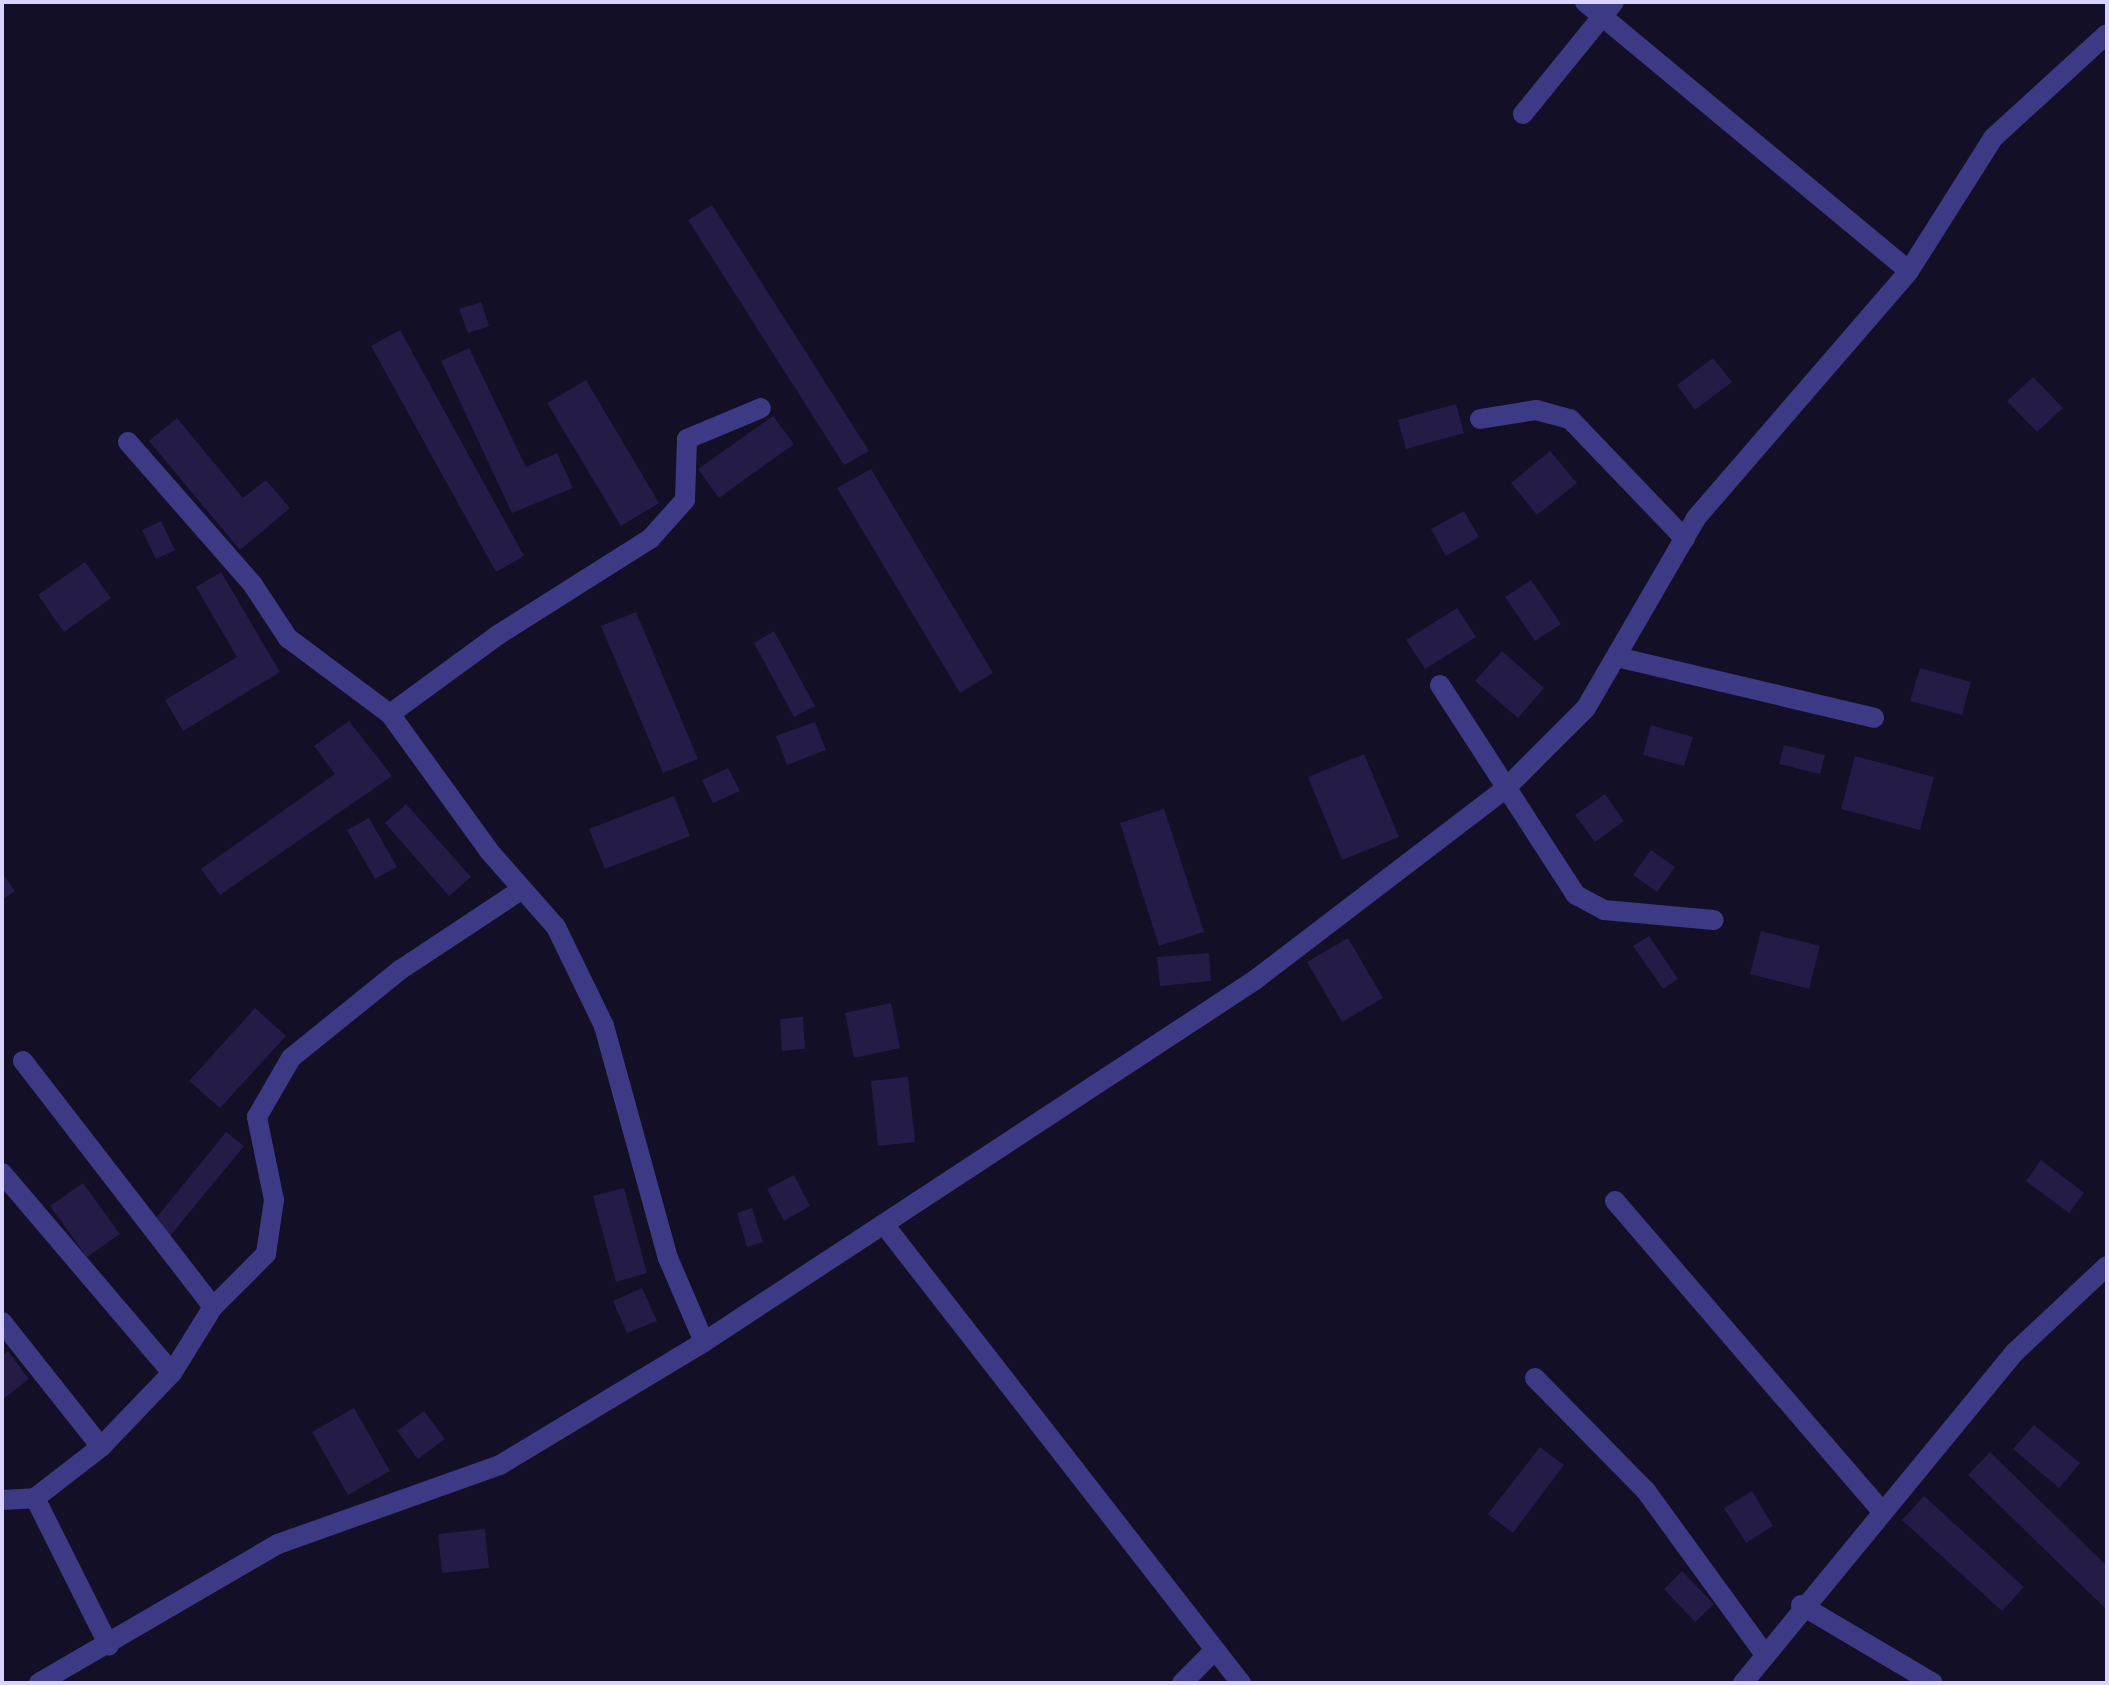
<!DOCTYPE html>
<html>
<head>
<meta charset="utf-8">
<style>
  body { margin:0 }
  #map { position:relative; width:2109px; height:1685px; overflow:hidden; background:#130f26; font-family:Commissioner,sans-serif }
  div>[style] { position:absolute }
  .building>* { inset:0; background:#241b47 }
  .lane>* { height:20px; margin:-10px; padding:0 10px; transform-origin:10px; border-radius:10px; background:#3d3a85 }
  .street>* { height:20px; margin:-10px; padding:0 10px; transform-origin:10px; border-radius:10px; background:#3d3a85 }
  span { translate:-50% -50%; white-space:nowrap; text-align:center; line-height:1.15; -webkit-text-stroke:7px #130f26; paint-order:stroke }
  .frame { position:absolute; inset:0; border:4px solid #d9d4ff; pointer-events:none }
</style>
</head>
<body>
<div id="map">
  <div class="building">
    <div style="clip-path:polygon(712px 205px,869px 451px,844px 465px,688px 220px)"></div>
    <div style="clip-path:polygon(481px 302px,489px 326px,468px 333px,459px 309px)"></div>
    <div style="clip-path:polygon(400px 330px,524px 556px,496px 572px,371px 346px)"></div>
    <div style="clip-path:polygon(469px 348px,526px 467px,557px 453px,573px 488px,512px 513px,441px 361px)"></div>
    <div style="clip-path:polygon(1713px 358px,1732px 382px,1695px 410px,1677px 385px)"></div>
    <div style="clip-path:polygon(2033px 377px,2063px 408px,2037px 432px,2007px 401px)"></div>
    <div style="clip-path:polygon(586px 380px,659px 503px,621px 526px,547px 403px)"></div>
    <div style="clip-path:polygon(1456px 404px,1464px 433px,1406px 449px,1398px 420px)"></div>
    <div style="clip-path:polygon(773px 416px,794px 444px,719px 498px,698px 469px)"></div>
    <div style="clip-path:polygon(177px 418px,243px 498px,266px 480px,290px 508px,240px 550px,149px 441px)"></div>
    <div style="clip-path:polygon(1550px 451px,1577px 483px,1537px 515px,1511px 483px)"></div>
    <div style="clip-path:polygon(871px 469px,993px 673px,960px 693px,837px 488px)"></div>
    <div style="clip-path:polygon(1464px 511px,1479px 537px,1446px 556px,1431px 529px)"></div>
    <div style="clip-path:polygon(161px 521px,175px 550px,156px 559px,142px 530px)"></div>
    <div style="clip-path:polygon(85px 562px,111px 598px,64px 632px,38px 595px)"></div>
    <div style="clip-path:polygon(221px 572px,280px 672px,183px 731px,165px 700px,237px 657px,196px 587px)"></div>
    <div style="clip-path:polygon(1531px 580px,1561px 624px,1535px 641px,1505px 597px)"></div>
    <div style="clip-path:polygon(1457px 608px,1476px 637px,1425px 669px,1406px 640px)"></div>
    <div style="clip-path:polygon(636px 612px,698px 759px,663px 773px,601px 626px)"></div>
    <div style="clip-path:polygon(774px 631px,815px 706px,794px 717px,754px 643px)"></div>
    <div style="clip-path:polygon(1502px 651px,1544px 688px,1518px 718px,1475px 681px)"></div>
    <div style="clip-path:polygon(1920px 668px,1971px 682px,1962px 715px,1910px 701px)"></div>
    <div style="clip-path:polygon(349px 721px,392px 776px,220px 895px,201px 869px,335px 774px,314px 746px)"></div>
    <div style="clip-path:polygon(815px 722px,826px 750px,787px 765px,776px 736px)"></div>
    <div style="clip-path:polygon(1651px 725px,1693px 737px,1684px 766px,1643px 755px)"></div>
    <div style="clip-path:polygon(1784px 745px,1825px 755px,1820px 774px,1779px 764px)"></div>
    <div style="clip-path:polygon(1364px 754px,1399px 837px,1342px 860px,1308px 777px)"></div>
    <div style="clip-path:polygon(1855px 756px,1934px 777px,1920px 830px,1841px 809px)"></div>
    <div style="clip-path:polygon(728px 768px,740px 791px,713px 803px,702px 780px)"></div>
    <div style="clip-path:polygon(1605px 794px,1624px 821px,1595px 842px,1575px 815px)"></div>
    <div style="clip-path:polygon(674px 796px,690px 836px,605px 869px,589px 829px)"></div>
    <div style="clip-path:polygon(406px 804px,471px 877px,449px 896px,385px 823px)"></div>
    <div style="clip-path:polygon(1164px 809px,1204px 932px,1159px 946px,1120px 823px)"></div>
    <div style="clip-path:polygon(369px 818px,397px 867px,375px 879px,347px 830px)"></div>
    <div style="clip-path:polygon(1651px 850px,1675px 867px,1657px 892px,1633px 875px)"></div>
    <div style="clip-path:polygon(2px 873px,15px 891px,2px 900px)"></div>
    <div style="clip-path:polygon(1761px 931px,1820px 946px,1809px 989px,1750px 974px)"></div>
    <div style="clip-path:polygon(1649px 936px,1678px 979px,1663px 989px,1633px 946px)"></div>
    <div style="clip-path:polygon(1348px 938px,1383px 998px,1342px 1022px,1307px 962px)"></div>
    <div style="clip-path:polygon(1209px 953px,1211px 981px,1160px 986px,1157px 957px)"></div>
    <div style="clip-path:polygon(891px 1003px,900px 1048px,854px 1058px,845px 1013px)"></div>
    <div style="clip-path:polygon(255px 1008px,286px 1036px,220px 1108px,189px 1081px)"></div>
    <div style="clip-path:polygon(803px 1017px,805px 1049px,782px 1051px,780px 1019px)"></div>
    <div style="clip-path:polygon(908px 1077px,915px 1142px,878px 1146px,871px 1081px)"></div>
    <div style="clip-path:polygon(226px 1132px,244px 1146px,170px 1236px,153px 1222px)"></div>
    <div style="clip-path:polygon(2041px 1160px,2084px 1193px,2069px 1213px,2026px 1181px)"></div>
    <div style="clip-path:polygon(794px 1175px,810px 1206px,784px 1221px,767px 1189px)"></div>
    <div style="clip-path:polygon(83px 1183px,120px 1234px,87px 1257px,50px 1206px)"></div>
    <div style="clip-path:polygon(624px 1188px,647px 1273px,616px 1282px,593px 1196px)"></div>
    <div style="clip-path:polygon(752px 1208px,763px 1242px,747px 1247px,737px 1213px)"></div>
    <div style="clip-path:polygon(642px 1288px,657px 1321px,627px 1333px,613px 1301px)"></div>
    <div style="clip-path:polygon(8px 1351px,29px 1379px,2px 1400px,2px 1356px)"></div>
    <div style="clip-path:polygon(354px 1408px,390px 1471px,348px 1495px,312px 1432px)"></div>
    <div style="clip-path:polygon(424px 1411px,445px 1439px,418px 1459px,397px 1431px)"></div>
    <div style="clip-path:polygon(2034px 1425px,2080px 1463px,2059px 1488px,2013px 1449px)"></div>
    <div style="clip-path:polygon(1540px 1447px,1564px 1465px,1513px 1533px,1488px 1514px)"></div>
    <div style="clip-path:polygon(1990px 1452px,2107px 1566px,2107px 1610px,1968px 1475px)"></div>
    <div style="clip-path:polygon(1752px 1491px,1773px 1526px,1746px 1543px,1724px 1508px)"></div>
    <div style="clip-path:polygon(1924px 1496px,2024px 1587px,2002px 1611px,1902px 1520px)"></div>
    <div style="clip-path:polygon(485px 1529px,489px 1568px,442px 1573px,438px 1534px)"></div>
    <div style="clip-path:polygon(1682px 1571px,1714px 1604px,1695px 1622px,1664px 1589px)"></div>
  </div>
  <div class="lane">
    <div style="left:1535px;top:1378px;width:158px;rotate:45.5deg"></div>
    <div style="left:1646px;top:1491px;width:199px;rotate:54deg"></div>
  </div>
  <div class="street">
    <div style="left:1585px;top:2px;width:421px;rotate:39.7deg"></div>
    <div style="left:1523px;top:114px;width:144px;rotate:-50.9deg"></div>
    <div style="left:1480px;top:419px;width:57px;rotate:-9.1deg"></div>
    <div style="left:1536px;top:410px;width:35px;rotate:15deg"></div>
    <div style="left:1570px;top:419px;width:166px;rotate:46.2deg"></div>
    <div style="left:128px;top:442px;width:190px;rotate:48.8deg"></div>
    <div style="left:253px;top:585px;width:64px;rotate:56.6deg"></div>
    <div style="left:288px;top:638px;width:127px;rotate:36.7deg"></div>
    <div style="left:390px;top:714px;width:169px;rotate:54.1deg"></div>
    <div style="left:489px;top:851px;width:101px;rotate:48.6deg"></div>
    <div style="left:556px;top:927px;width:110px;rotate:64.1deg"></div>
    <div style="left:604px;top:1026px;width:241px;rotate:74.6deg"></div>
    <div style="left:668px;top:1258px;width:91px;rotate:66.8deg"></div>
    <div style="left:1621px;top:658px;width:260px;rotate:13.3deg"></div>
    <div style="left:1440px;top:685px;width:250px;rotate:57.1deg"></div>
    <div style="left:1576px;top:895px;width:32px;rotate:28deg"></div>
    <div style="left:1604px;top:910px;width:110px;rotate:5.2deg"></div>
    <div style="left:390px;top:714px;width:134px;rotate:-36.2deg"></div>
    <div style="left:498px;top:635px;width:180px;rotate:-32.3deg"></div>
    <div style="left:650px;top:539px;width:52px;rotate:-48.1deg"></div>
    <div style="left:685px;top:500px;width:61px;rotate:-88.1deg"></div>
    <div style="left:687px;top:439px;width:80px;rotate:-22.7deg"></div>
    <div style="left:23px;top:1061px;width:311px;rotate:52.3deg"></div>
    <div style="left:2px;top:1173px;width:262px;rotate:49.6deg"></div>
    <div style="left:1615px;top:1201px;width:406px;rotate:49.3deg"></div>
    <div style="left:886px;top:1227px;width:578px;rotate:52.1deg"></div>
    <div style="left:2px;top:1322px;width:159px;rotate:51.6deg"></div>
    <div style="left:35px;top:1498px;width:165px;rotate:63.4deg"></div>
    <div style="left:2px;top:1500px;width:33px;rotate:-3deg"></div>
    <div style="left:35px;top:1498px;width:83px;rotate:-37.7deg"></div>
    <div style="left:101px;top:1447px;width:103px;rotate:-46.2deg"></div>
    <div style="left:172px;top:1373px;width:78px;rotate:-58.2deg"></div>
    <div style="left:213px;top:1307px;width:75px;rotate:-45deg"></div>
    <div style="left:266px;top:1254px;width:55px;rotate:-81.6deg"></div>
    <div style="left:274px;top:1200px;width:85px;rotate:-101.6deg"></div>
    <div style="left:257px;top:1117px;width:68px;rotate:-60deg"></div>
    <div style="left:291px;top:1058px;width:140px;rotate:-38.9deg"></div>
    <div style="left:400px;top:970px;width:145px;rotate:-33.5deg"></div>
    <div style="left:1801px;top:1605px;width:153px;rotate:30.6deg"></div>
    <div style="left:39px;top:1683px;width:276px;rotate:-30.2deg"></div>
    <div style="left:278px;top:1544px;width:236px;rotate:-19.6deg"></div>
    <div style="left:500px;top:1465px;width:238px;rotate:-31.1deg"></div>
    <div style="left:704px;top:1342px;width:659px;rotate:-33.3deg"></div>
    <div style="left:1255px;top:980px;width:316px;rotate:-37.4deg"></div>
    <div style="left:1506px;top:788px;width:113px;rotate:-45deg"></div>
    <div style="left:1586px;top:708px;width:220px;rotate:-59.9deg"></div>
    <div style="left:1696px;top:518px;width:326px;rotate:-49.2deg"></div>
    <div style="left:1909px;top:271px;width:157px;rotate:-57.7deg"></div>
    <div style="left:1993px;top:138px;width:154px;rotate:-42.4deg"></div>
    <div style="left:1182px;top:1683px;width:45px;rotate:-45deg"></div>
    <div style="left:1743px;top:1683px;width:428px;rotate:-50.6deg"></div>
    <div style="left:2015px;top:1352px;width:126px;rotate:-43.1deg"></div>
  </div>
  <div class="frame"></div>
</div>
</body>
</html>
